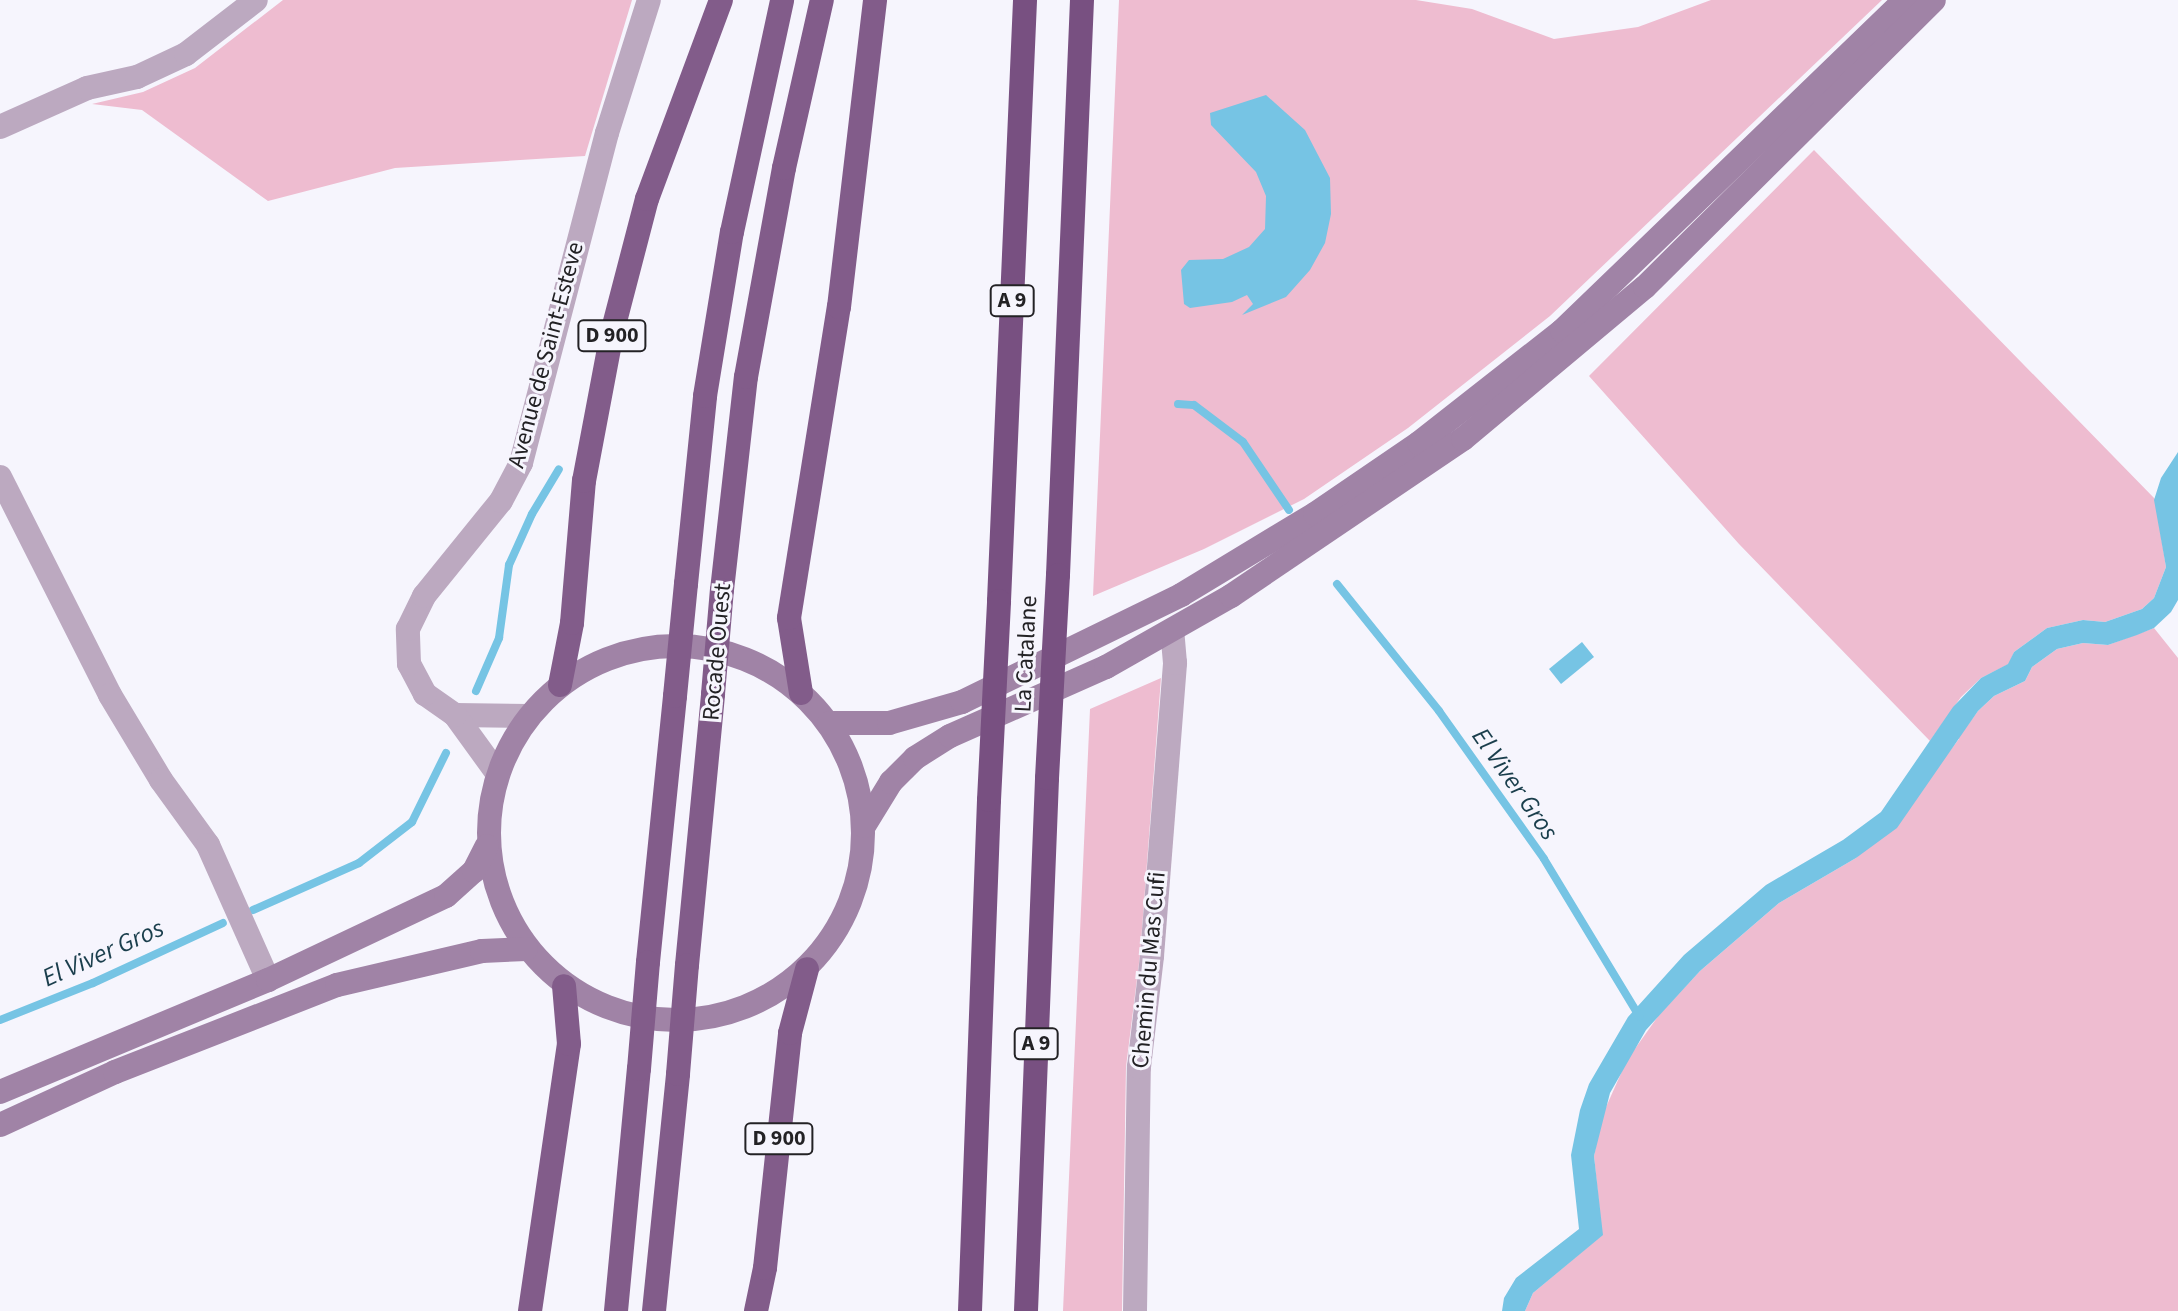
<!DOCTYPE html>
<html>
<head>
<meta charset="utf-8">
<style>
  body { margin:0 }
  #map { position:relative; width:2178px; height:1311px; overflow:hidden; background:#f6f5fd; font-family:"Source Sans 3",sans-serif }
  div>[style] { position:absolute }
  .green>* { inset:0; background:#eebcd0 }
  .water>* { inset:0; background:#76c4e4 }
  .stream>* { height:8px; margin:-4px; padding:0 4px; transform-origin:4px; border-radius:4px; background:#76c4e4 }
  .minor>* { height:24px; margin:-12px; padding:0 12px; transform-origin:12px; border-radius:12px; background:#bca9c0 }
  .secondary>* { height:24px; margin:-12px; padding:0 12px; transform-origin:12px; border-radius:12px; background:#a083a6 }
  .secondary>.ring { margin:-12px; padding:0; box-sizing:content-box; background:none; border:24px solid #a083a6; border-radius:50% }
  .trunk>* { height:24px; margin:-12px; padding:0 12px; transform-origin:12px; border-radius:12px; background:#825c8a }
  .motorway>* { height:24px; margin:-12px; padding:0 12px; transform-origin:12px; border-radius:12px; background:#785081 }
  .trunk-bridge>* { height:24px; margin:-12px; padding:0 12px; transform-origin:12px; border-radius:12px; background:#825c8a }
  .motorway-bridge>* { height:24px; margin:-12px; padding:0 12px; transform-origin:12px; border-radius:12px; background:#785081 }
  span { translate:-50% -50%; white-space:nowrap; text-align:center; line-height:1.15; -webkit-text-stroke:6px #f6f5fd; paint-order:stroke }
  .shield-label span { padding:2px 6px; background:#f6f5fd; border:2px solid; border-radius:6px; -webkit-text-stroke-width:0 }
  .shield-label { font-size:22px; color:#232225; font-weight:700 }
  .street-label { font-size:24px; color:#232225 }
  .water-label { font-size:26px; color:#1a3e4c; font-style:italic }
</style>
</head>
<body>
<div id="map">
  <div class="green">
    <div style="clip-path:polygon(283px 0,632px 0,585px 156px,395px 168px,268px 201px,142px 110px,92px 104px,143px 92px,195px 68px)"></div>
    <div style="clip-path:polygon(1119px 0,1416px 0,1472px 9px,1554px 39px,1638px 27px,1711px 0,1882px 0,1550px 316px,1408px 428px,1304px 499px,1204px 549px,1093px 596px)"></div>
    <div style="clip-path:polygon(1814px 150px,2155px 499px,2166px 567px,2154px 598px,2142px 609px,2105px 622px,2083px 620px,2047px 628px,2014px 652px,2009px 664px,1981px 678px,1961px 697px,1930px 741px,1739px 544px,1589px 376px)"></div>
    <div style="clip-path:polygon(2154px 628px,2178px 658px,2178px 1311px,1525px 1311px,1533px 1293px,1602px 1235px,1594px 1156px,1602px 1116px,1627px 1060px,1659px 1015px,1700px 971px,1779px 903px,1856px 858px,1942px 761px,1959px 739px,1956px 736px,1959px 737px,1978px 711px,1994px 696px,2025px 681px,2032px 667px,2057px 649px,2083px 643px,2108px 645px)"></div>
    <div style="clip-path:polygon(1161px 678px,1140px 955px,1126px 1067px,1122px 1311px,1063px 1311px,1090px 709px)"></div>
  </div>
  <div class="water">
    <div style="clip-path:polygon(1266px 95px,1305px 130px,1330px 178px,1331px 214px,1325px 243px,1310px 270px,1286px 297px,1242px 315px,1253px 304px,1247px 295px,1232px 302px,1190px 308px,1184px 304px,1181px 270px,1189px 260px,1223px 259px,1249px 247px,1265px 229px,1266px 196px,1256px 172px,1211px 125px,1210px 113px)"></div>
    <div style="clip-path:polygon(2178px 452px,2178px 600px,2171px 612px,2154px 628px,2137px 635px,2108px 645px,2083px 643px,2057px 649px,2032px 667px,2025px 681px,1994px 696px,1978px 711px,1897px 828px,1856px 858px,1779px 903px,1700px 971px,1646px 1030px,1610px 1093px,1594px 1156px,1603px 1235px,1533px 1293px,1525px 1311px,1502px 1311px,1504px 1298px,1516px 1278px,1579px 1229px,1571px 1155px,1580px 1110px,1589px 1084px,1628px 1017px,1684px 955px,1766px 885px,1843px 840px,1881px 812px,1953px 707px,1981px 678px,2008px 664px,2014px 652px,2047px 628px,2083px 620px,2105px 622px,2142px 609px,2154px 598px,2166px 567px,2154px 500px,2161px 478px)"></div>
    <div style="clip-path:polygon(1582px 642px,1594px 657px,1561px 684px,1549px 669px)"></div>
  </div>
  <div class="stream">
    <div style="left:1178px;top:404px;width:16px;rotate:4deg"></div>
    <div style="left:1194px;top:405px;width:61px;rotate:37.1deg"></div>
    <div style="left:1243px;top:442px;width:82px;rotate:55.9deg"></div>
    <div style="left:1337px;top:584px;width:163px;rotate:51.2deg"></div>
    <div style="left:1439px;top:711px;width:181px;rotate:54.6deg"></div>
    <div style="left:1544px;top:859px;width:184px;rotate:58.8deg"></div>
    <div style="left:476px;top:691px;width:58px;rotate:-66.5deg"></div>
    <div style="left:499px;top:638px;width:74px;rotate:-82.2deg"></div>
    <div style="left:509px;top:565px;width:56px;rotate:-65.7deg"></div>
    <div style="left:532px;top:514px;width:52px;rotate:-59deg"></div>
    <div style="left:253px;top:910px;width:116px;rotate:-23.9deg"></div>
    <div style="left:359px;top:863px;width:67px;rotate:-37.7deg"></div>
    <div style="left:412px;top:822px;width:77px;rotate:-63.8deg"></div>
    <div style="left:0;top:1020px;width:100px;rotate:-21.7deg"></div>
    <div style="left:93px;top:983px;width:143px;rotate:-24.8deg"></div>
  </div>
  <div class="minor">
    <div style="left:0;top:127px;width:95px;rotate:-24.1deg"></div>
    <div style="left:87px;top:88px;width:51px;rotate:-12.4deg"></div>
    <div style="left:137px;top:77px;width:54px;rotate:-25.1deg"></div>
    <div style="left:186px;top:54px;width:88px;rotate:-37.6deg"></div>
    <div style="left:0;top:477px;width:244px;rotate:63.2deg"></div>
    <div style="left:110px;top:695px;width:99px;rotate:59deg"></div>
    <div style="left:161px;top:780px;width:80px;rotate:54.1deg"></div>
    <div style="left:208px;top:845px;width:148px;rotate:66deg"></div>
    <div style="left:455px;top:715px;width:74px;rotate:0.8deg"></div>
    <div style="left:497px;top:773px;width:72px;rotate:-125.9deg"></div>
    <div style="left:455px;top:715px;width:37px;rotate:-145deg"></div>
    <div style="left:425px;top:694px;width:34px;rotate:-118deg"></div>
    <div style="left:409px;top:664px;width:35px;rotate:-92deg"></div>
    <div style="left:408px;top:629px;width:37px;rotate:-64deg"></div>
    <div style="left:424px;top:596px;width:122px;rotate:-51deg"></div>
    <div style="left:501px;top:501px;width:43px;rotate:-62.2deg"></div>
    <div style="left:521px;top:463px;width:341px;rotate:-75.4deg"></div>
    <div style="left:607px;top:133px;width:139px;rotate:-72.5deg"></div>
    <div style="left:1135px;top:1311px;width:244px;rotate:-89.1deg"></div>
    <div style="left:1139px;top:1067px;width:112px;rotate:-83.3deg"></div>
    <div style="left:1152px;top:956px;width:294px;rotate:-85.5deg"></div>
    <div style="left:1175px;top:663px;width:33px;rotate:-95deg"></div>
  </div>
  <div class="secondary">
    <div class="ring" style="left:489px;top:646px;width:350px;height:350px"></div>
    <div style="left:829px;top:723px;width:60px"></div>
    <div style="left:889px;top:723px;width:76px;rotate:-16deg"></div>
    <div style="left:962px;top:702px;width:244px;rotate:-26deg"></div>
    <div style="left:1181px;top:595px;width:157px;rotate:-31.2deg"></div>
    <div style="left:1315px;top:514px;width:126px;rotate:-34.3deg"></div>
    <div style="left:1419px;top:443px;width:182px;rotate:-38.1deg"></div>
    <div style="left:1562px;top:331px;width:477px;rotate:-44deg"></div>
    <div style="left:864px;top:826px;width:52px;rotate:-58.5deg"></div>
    <div style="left:891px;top:782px;width:34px;rotate:-45deg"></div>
    <div style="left:915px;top:758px;width:41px;rotate:-32.2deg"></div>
    <div style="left:950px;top:736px;width:171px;rotate:-23.9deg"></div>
    <div style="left:1106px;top:667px;width:144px;rotate:-29.6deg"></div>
    <div style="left:1231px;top:596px;width:280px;rotate:-34.1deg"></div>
    <div style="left:1463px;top:439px;width:237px;rotate:-39.9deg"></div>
    <div style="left:1645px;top:287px;width:407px;rotate:-44.8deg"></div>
    <div style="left:0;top:1092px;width:290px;rotate:-22.7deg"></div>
    <div style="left:268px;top:980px;width:197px;rotate:-25.3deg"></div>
    <div style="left:446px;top:896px;width:38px;rotate:-42deg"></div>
    <div style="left:474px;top:871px;width:28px;rotate:-63deg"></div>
    <div style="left:0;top:1125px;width:127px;rotate:-24.7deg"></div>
    <div style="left:115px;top:1072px;width:238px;rotate:-21.4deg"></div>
    <div style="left:337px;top:985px;width:149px;rotate:-13.2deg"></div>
    <div style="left:482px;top:951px;width:44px;rotate:-2.6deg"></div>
  </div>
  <div class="trunk">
    <div style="left:686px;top:584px;width:189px;rotate:-84.2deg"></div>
    <div style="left:705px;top:396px;width:166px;rotate:-80.7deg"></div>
    <div style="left:732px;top:232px;width:237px;rotate:-77.8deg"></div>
    <div style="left:722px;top:590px;width:214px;rotate:-83.6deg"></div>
    <div style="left:746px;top:377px;width:212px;rotate:-79.7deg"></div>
    <div style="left:784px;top:168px;width:172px;rotate:-77.3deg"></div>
    <div style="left:560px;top:685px;width:63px;rotate:-79deg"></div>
    <div style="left:572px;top:623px;width:143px;rotate:-85.2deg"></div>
    <div style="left:584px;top:481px;width:151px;rotate:-79.3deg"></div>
    <div style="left:612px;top:333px;width:138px;rotate:-75.4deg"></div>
    <div style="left:647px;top:199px;width:212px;rotate:-69.6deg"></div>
    <div style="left:801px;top:693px;width:76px;rotate:-99.1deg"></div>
    <div style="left:789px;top:618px;width:315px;rotate:-80.9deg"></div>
    <div style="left:839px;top:307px;width:309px;rotate:-83.3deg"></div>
    <div style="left:648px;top:962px;width:267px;rotate:-84.2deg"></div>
    <div style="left:687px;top:965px;width:272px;rotate:-84.5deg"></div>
    <div style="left:530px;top:1311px;width:270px;rotate:-81.7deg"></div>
    <div style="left:569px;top:1044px;width:58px;rotate:-94.9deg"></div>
    <div style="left:616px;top:1311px;width:243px;rotate:-84.6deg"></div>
    <div style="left:654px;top:1311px;width:238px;rotate:-84.2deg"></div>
    <div style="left:756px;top:1311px;width:44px;rotate:-78.2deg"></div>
    <div style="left:765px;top:1268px;width:236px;rotate:-83.9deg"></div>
    <div style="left:790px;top:1033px;width:66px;rotate:-75.1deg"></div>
  </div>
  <div class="motorway">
    <div style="left:1058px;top:575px;width:576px;rotate:-87.61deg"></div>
    <div style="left:999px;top:601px;width:602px;rotate:-87.52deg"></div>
    <div style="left:970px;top:1311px;width:511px;rotate:-87.87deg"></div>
    <div style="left:1026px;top:1311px;width:533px;rotate:-87.74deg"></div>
  </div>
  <div class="trunk-bridge">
    <div style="left:713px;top:694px;width:104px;rotate:-85.1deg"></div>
    <div style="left:675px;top:696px;width:113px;rotate:-84.4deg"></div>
    <div style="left:639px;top:1069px;width:107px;rotate:-85.2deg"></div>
    <div style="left:678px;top:1074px;width:109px;rotate:-85.3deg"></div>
  </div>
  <div class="motorway-bridge">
    <div style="left:1047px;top:778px;width:203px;rotate:-86.9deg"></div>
    <div style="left:989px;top:800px;width:199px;rotate:-87.1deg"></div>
  </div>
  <div class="shield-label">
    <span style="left:1012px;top:301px">A 9</span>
    <span style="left:612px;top:336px">D 900</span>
    <span style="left:1036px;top:1044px">A 9</span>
    <span style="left:779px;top:1139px">D 900</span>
  </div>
  <div class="street-label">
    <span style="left:546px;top:355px;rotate:-75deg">Avenue de Saint-Esteve</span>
    <span style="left:717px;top:652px;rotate:-85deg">Rocade Ouest</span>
    <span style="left:1026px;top:654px;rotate:-87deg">La Catalane</span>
    <span style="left:1149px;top:970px;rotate:-85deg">Chemin du Mas Cufi</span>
  </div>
  <div class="water-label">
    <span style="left:1515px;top:784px;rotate:55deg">El Viver Gros</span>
    <span style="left:103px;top:953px;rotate:-24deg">El Viver Gros</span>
  </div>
</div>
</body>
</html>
